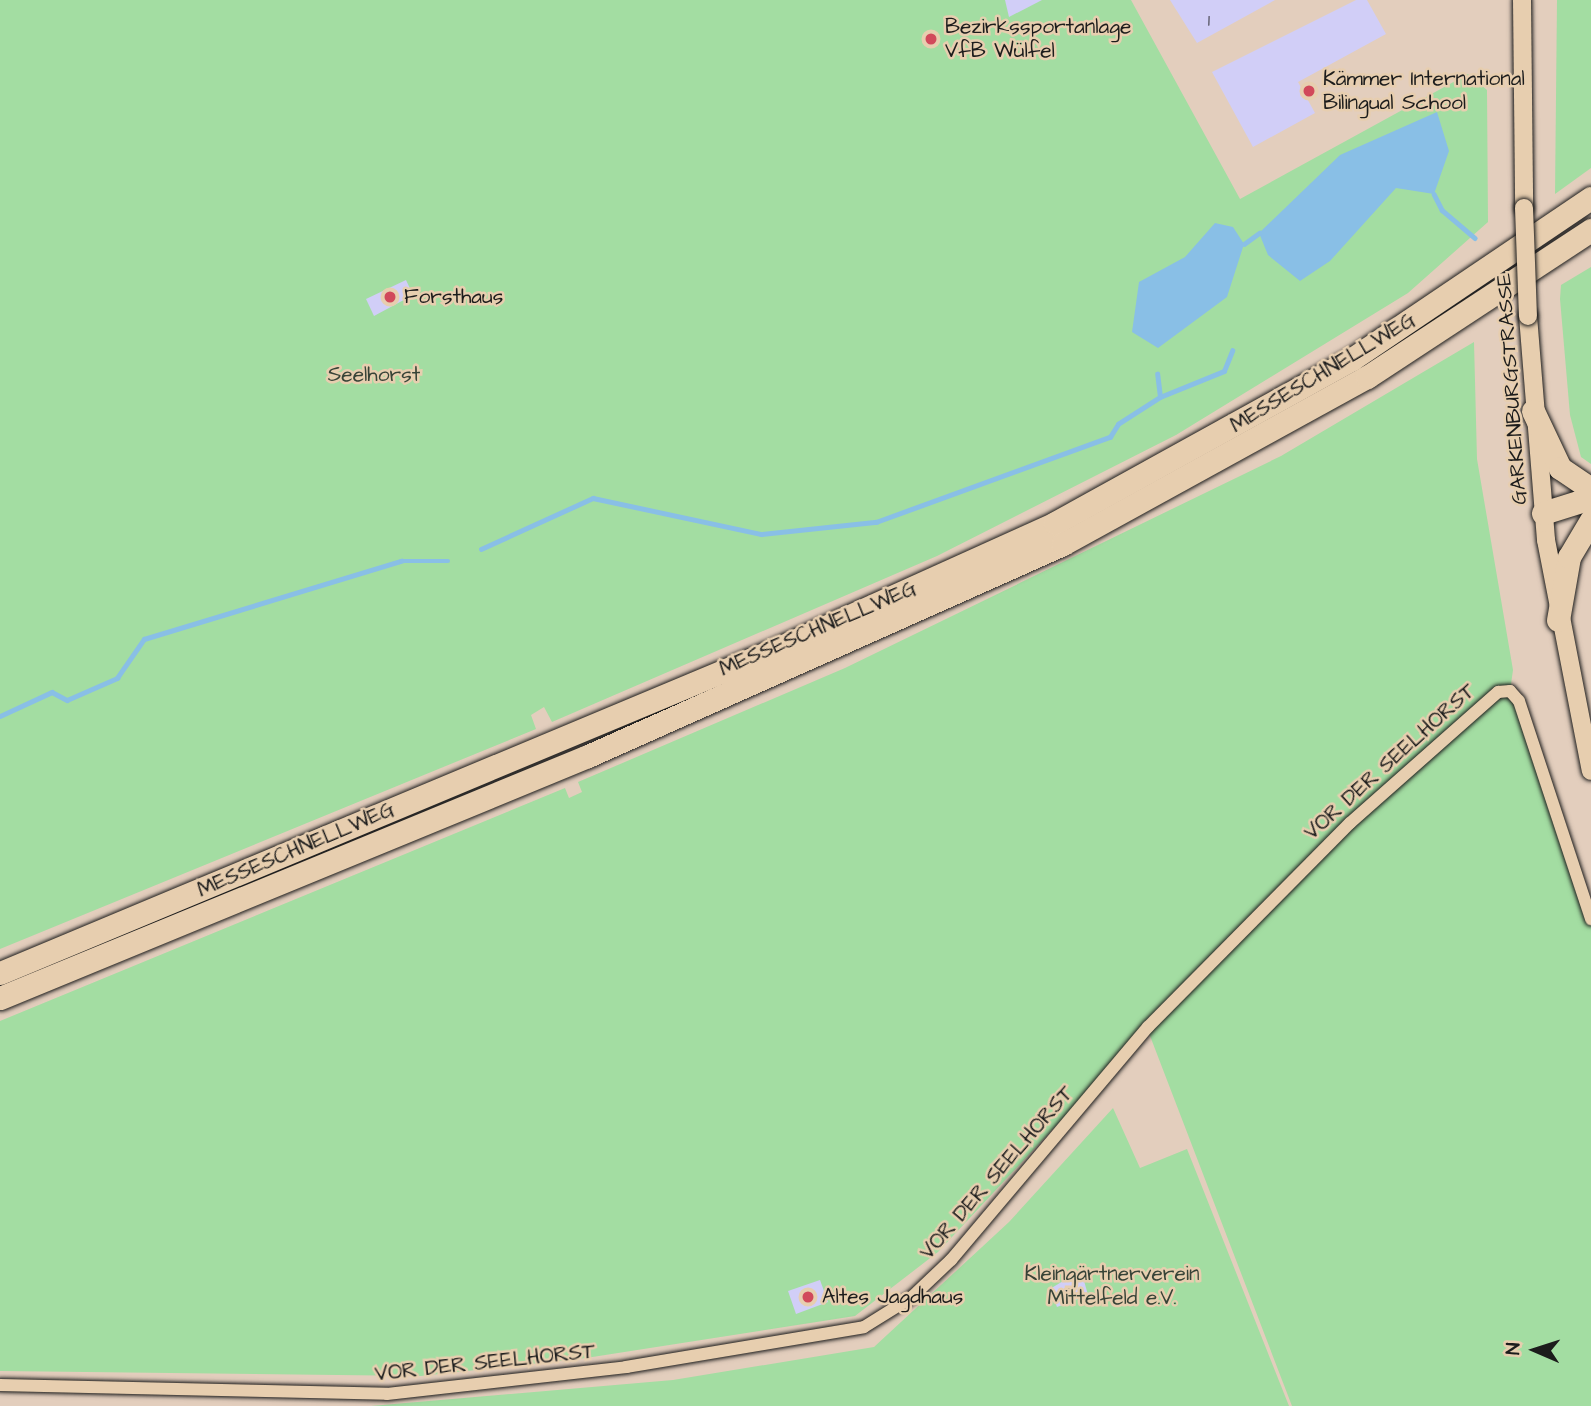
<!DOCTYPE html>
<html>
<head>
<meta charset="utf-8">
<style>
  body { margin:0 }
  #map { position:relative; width:1591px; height:1406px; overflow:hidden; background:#e3cebd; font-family:"Architects Daughter",sans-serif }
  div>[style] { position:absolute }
  .green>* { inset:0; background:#a3dda2 }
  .water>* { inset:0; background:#89bfe6 }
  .stream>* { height:4.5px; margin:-2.25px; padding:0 2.25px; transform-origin:2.25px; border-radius:2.25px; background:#89bfe6 }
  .building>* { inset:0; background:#d1cef7 }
  .roads { filter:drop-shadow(0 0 2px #1c1c1c) drop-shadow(0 0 2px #1c1c1c) }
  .street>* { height:12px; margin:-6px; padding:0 6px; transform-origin:6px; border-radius:6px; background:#e7ceaf }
  .secondary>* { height:18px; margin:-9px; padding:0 9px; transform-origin:9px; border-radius:9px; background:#e7ceaf }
  .highway>* { height:23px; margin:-11.5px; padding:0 11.5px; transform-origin:11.5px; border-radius:11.5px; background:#e7ceaf }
  .bridges { filter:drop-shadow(0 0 2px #1c1c1c) drop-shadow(0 0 2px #1c1c1c) }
  .secondary-bridge>* { height:18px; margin:-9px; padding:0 9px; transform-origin:9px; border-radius:9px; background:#e7ceaf }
  .dots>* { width:19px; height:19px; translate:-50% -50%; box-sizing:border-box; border:4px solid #e7ceaf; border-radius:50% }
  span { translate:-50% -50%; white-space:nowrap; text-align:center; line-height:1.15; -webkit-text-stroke:5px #e7ceaf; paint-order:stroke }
  .number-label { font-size:18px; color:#494853 }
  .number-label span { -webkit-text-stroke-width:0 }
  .poi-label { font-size:21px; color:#1c1c1c }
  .left { translate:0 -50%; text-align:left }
  .street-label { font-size:21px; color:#1c1c1c }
  .park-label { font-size:21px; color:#374337 }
  .north { position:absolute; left:1500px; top:1315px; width:70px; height:70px; -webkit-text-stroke:5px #e7ceaf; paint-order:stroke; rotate:273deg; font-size:19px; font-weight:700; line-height:28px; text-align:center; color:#1c1c1c }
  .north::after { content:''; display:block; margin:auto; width:24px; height:32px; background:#1c1c1c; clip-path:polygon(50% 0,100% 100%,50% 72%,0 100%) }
</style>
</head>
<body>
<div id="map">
  <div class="green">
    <div style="clip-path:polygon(0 0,1131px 0,1240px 199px,1468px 74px,1487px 90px,1488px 222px,1408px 293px,1176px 435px,937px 556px,552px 722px,544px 707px,531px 715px,536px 729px,0 949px)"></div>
    <div style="clip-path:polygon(1557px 0,1591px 0,1591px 168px,1555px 194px)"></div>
    <div style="clip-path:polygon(1591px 267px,1591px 464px,1581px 457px,1570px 415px,1560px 299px,1561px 285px)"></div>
    <div style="clip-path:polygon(1474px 342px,1477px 459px,1513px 670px,1510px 691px,1591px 919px,1591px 1406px,1292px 1406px,1147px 1028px,938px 1252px,855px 1316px,586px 1358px,421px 1376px,0 1371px,0 1021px,565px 788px,569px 798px,582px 792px,578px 782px,845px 668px,1281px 456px)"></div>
    <div style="clip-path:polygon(1113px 1108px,1140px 1168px,1187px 1149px,1289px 1406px,371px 1406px,673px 1380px,874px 1347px,1009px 1222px)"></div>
  </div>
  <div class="water">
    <div style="clip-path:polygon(1437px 112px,1449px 151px,1434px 194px,1396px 188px,1330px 261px,1300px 281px,1268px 255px,1259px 233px,1340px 155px)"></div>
    <div style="clip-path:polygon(1215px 223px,1233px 227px,1244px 244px,1227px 297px,1158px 348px,1132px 332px,1139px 282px,1185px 257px)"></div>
  </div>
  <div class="stream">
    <div style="left:1434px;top:194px;width:18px;rotate:63deg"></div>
    <div style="left:1442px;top:210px;width:43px;rotate:40.3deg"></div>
    <div style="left:1244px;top:244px;width:19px;rotate:-36deg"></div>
    <div style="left:1160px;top:397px;width:69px;rotate:-22.1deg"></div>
    <div style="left:1224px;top:371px;width:22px;rotate:-68deg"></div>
    <div style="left:481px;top:549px;width:123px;rotate:-24.5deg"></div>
    <div style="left:593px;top:498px;width:172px;rotate:12.1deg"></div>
    <div style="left:761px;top:534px;width:116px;rotate:-6deg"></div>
    <div style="left:876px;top:522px;width:249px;rotate:-20deg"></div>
    <div style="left:1110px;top:437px;width:15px;rotate:-58deg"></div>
    <div style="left:1118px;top:424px;width:50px;rotate:-32.7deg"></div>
    <div style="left:1160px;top:397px;width:23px;rotate:-97deg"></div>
    <div style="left:0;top:716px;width:57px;rotate:-24.8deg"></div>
    <div style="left:52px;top:692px;width:17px;rotate:28deg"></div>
    <div style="left:67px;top:700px;width:55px;rotate:-23.7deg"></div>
    <div style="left:117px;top:678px;width:47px;rotate:-55.3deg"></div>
    <div style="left:144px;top:639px;width:269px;rotate:-16.9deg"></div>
    <div style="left:401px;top:561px;width:47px"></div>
  </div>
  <div class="building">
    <div style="clip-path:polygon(1005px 0,1042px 0,1009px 17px)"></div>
    <div style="clip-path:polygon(1170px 0,1275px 0,1197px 43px)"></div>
    <div style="clip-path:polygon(1356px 0,1367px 0,1386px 34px,1298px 82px,1315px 113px,1253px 147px,1212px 72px)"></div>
    <div style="clip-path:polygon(406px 280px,413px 295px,374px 316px,366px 299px)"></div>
    <div style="clip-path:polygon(1081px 1270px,1088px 1295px,1057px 1307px,1050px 1289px)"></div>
    <div style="clip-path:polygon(820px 1280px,828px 1302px,796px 1314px,788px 1291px)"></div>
  </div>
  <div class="roads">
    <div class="street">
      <div style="left:0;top:1385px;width:387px;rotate:1.3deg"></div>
      <div style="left:387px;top:1394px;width:241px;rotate:-6.4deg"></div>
      <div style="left:626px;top:1367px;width:241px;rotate:-9.5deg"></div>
      <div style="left:864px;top:1327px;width:57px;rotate:-32deg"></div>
      <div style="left:912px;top:1297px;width:54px;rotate:-43.5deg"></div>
      <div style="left:951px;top:1260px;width:305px;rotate:-49.8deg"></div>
      <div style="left:1148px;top:1027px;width:287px;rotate:-45.3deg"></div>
      <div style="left:1350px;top:823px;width:198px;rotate:-41.5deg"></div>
      <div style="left:1498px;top:692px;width:12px;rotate:-5deg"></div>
      <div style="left:1510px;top:691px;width:13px;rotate:48deg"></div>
      <div style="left:1519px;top:701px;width:230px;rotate:71.7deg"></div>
    </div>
    <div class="secondary">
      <div style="left:1522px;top:0;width:208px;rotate:89.4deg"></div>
      <div style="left:1528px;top:316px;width:225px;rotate:85.4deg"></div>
      <div style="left:1546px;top:540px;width:235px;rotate:79deg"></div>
    </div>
    <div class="highway">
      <div style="left:1533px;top:411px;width:63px;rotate:64.7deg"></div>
      <div style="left:1560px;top:468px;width:37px;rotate:34deg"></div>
      <div style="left:1543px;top:513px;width:50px;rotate:-17.4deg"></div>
      <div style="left:1558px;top:620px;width:64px;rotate:-80.1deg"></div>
      <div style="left:1569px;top:557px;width:43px;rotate:-59.3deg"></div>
      <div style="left:0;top:973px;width:846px;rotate:-22.66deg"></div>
      <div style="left:781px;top:647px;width:301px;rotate:-24.3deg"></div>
      <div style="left:1055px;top:523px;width:339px;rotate:-28.9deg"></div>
      <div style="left:1352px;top:359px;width:288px;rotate:-34deg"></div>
      <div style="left:0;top:998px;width:636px;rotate:-22.37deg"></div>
      <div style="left:588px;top:756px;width:520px;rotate:-24.05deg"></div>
      <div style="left:1063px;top:544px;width:347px;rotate:-28.8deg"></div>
      <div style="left:1367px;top:377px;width:268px;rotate:-33.3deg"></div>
    </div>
  </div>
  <div class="bridges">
    <div class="secondary-bridge">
      <div style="left:1524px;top:208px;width:108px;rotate:87.9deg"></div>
    </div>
  </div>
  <div class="dots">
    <div style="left:931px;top:39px;background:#d1495b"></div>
    <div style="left:1309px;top:91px;background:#d1495b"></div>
    <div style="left:390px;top:297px;background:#d1495b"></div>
    <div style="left:808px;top:1297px;background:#d1495b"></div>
  </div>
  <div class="number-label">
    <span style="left:1209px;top:21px">1</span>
  </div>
  <div class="poi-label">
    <span class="left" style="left:945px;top:39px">Bezirkssportanlage<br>VfB Wülfel</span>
    <span class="left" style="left:1323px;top:91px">Kämmer International<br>Bilingual School</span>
    <span class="left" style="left:404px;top:297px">Forsthaus</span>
    <span class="left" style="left:822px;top:1297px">Altes Jagdhaus</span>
  </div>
  <div class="street-label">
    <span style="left:1323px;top:373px;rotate:-31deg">MESSESCHNELLWEG</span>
    <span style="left:1512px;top:389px;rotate:-94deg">GARKENBURGSTRASSE</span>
    <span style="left:818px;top:629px;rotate:-23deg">MESSESCHNELLWEG</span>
    <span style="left:1390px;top:762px;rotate:-42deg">VOR DER SEELHORST</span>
    <span style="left:296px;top:850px;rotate:-23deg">MESSESCHNELLWEG</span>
    <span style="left:997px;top:1173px;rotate:-49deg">VOR DER SEELHORST</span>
    <span style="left:485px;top:1363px;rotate:-6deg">VOR DER SEELHORST</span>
  </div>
  <div class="park-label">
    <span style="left:374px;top:375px">Seelhorst</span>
    <span style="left:1112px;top:1286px">Kleingärtnerverein<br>Mittelfeld e.V.</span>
  </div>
  <div class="north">N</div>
</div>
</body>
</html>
